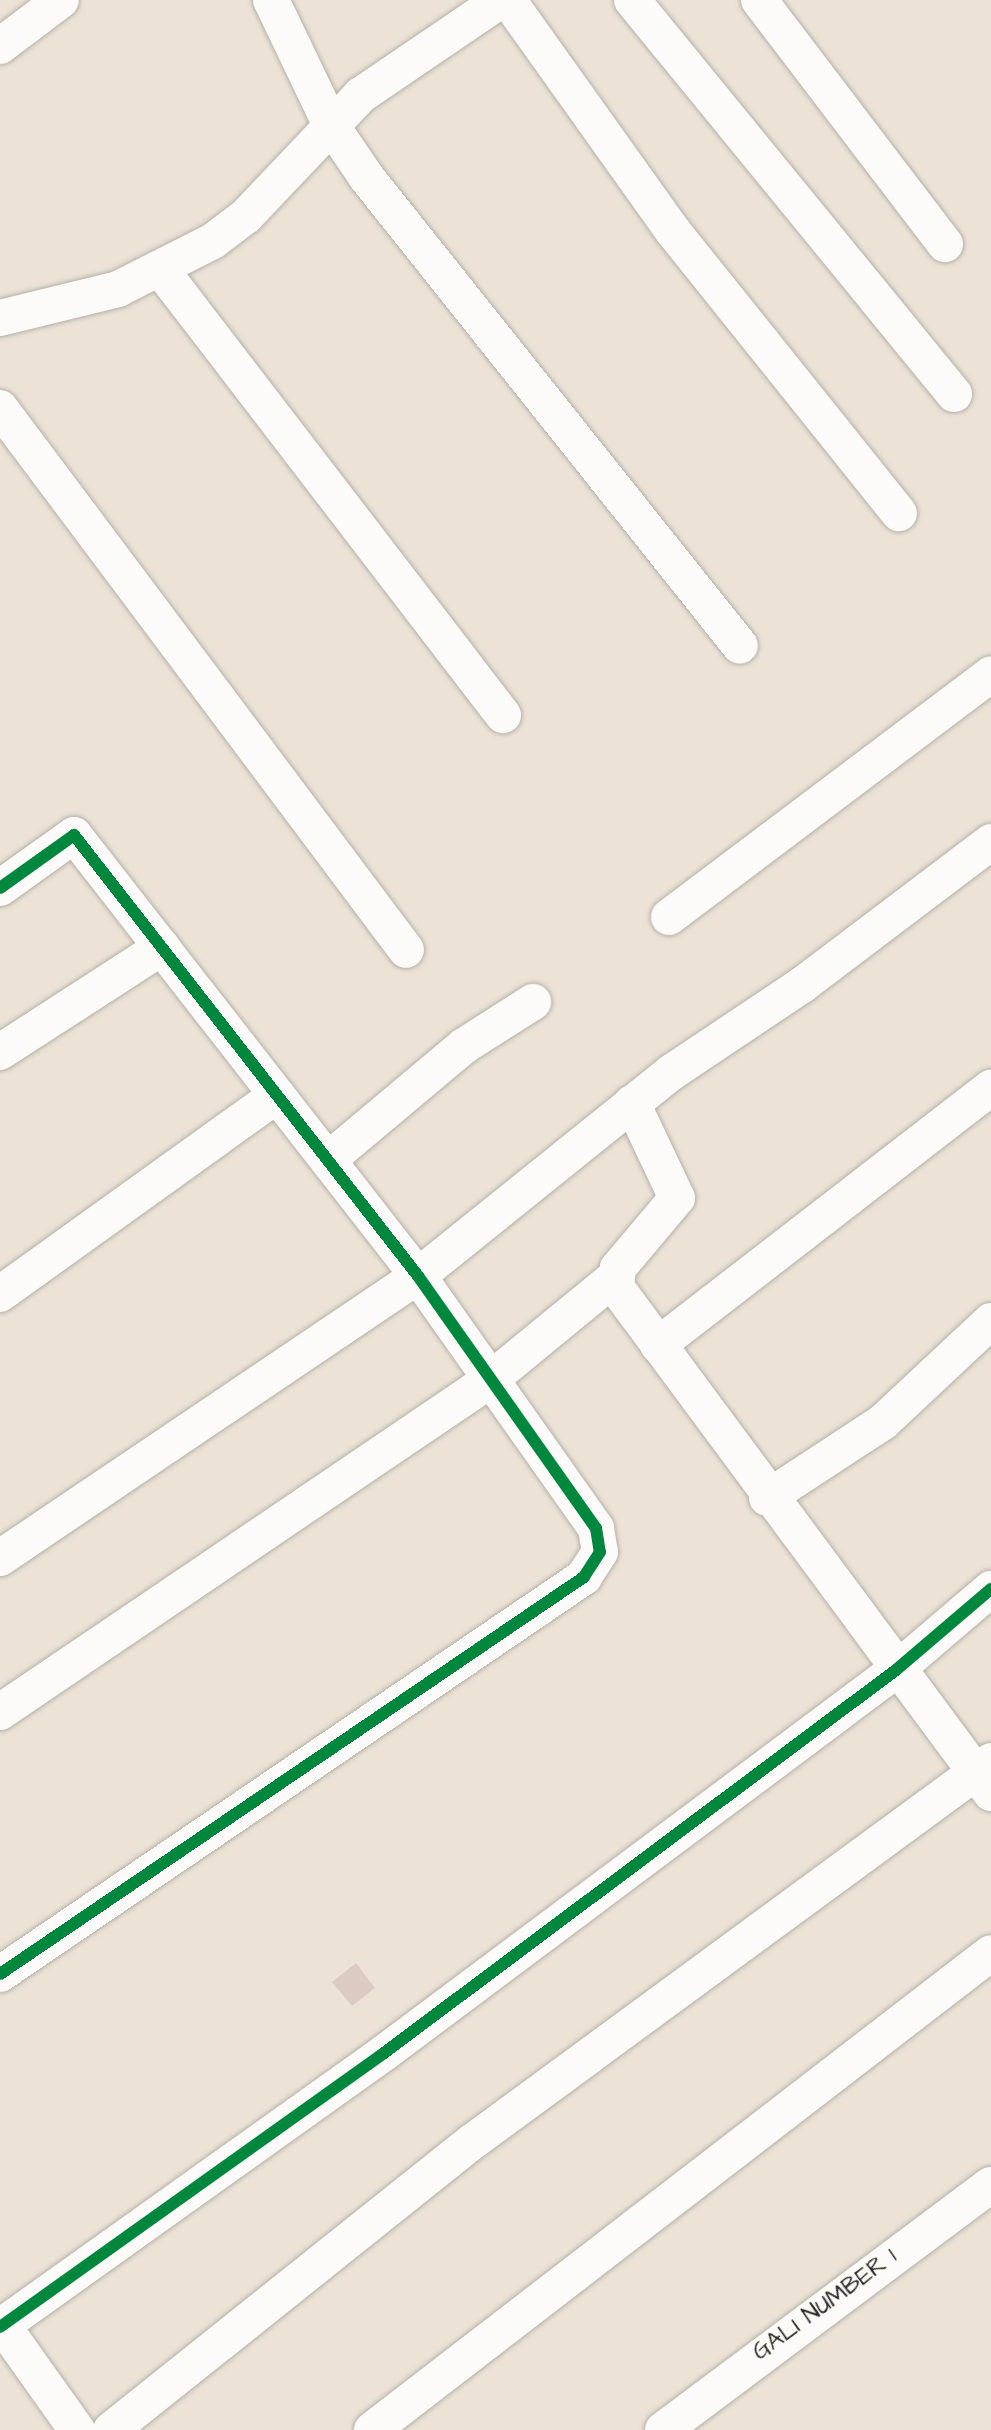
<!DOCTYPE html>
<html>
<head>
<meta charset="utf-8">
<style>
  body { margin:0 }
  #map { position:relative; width:991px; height:2430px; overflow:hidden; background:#ece3d6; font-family:"Architects Daughter",sans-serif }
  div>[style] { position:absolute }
  .building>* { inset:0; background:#dbcbc2 }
  .roads { filter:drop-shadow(0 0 2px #b6b0a8) drop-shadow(0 0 2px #b6b0a8) }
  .minor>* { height:36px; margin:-18px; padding:0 18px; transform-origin:18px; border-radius:18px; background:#fcfbf9 }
  .cycleway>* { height:12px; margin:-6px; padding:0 6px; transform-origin:6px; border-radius:6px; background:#00873e }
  span { translate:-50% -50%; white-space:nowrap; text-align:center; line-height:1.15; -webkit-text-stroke:6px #fdfcf7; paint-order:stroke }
  .street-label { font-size:24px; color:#2b2b2b }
</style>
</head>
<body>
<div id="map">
  <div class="building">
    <div style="clip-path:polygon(356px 1963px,375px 1988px,352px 2006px,332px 1982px)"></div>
  </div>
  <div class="roads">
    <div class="minor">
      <div style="left:271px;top:0;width:139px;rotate:64.4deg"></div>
      <div style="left:331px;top:125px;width:64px;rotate:55.8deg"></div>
      <div style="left:367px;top:178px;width:598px;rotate:51.44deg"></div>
      <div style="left:508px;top:0;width:282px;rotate:54.5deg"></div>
      <div style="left:672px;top:230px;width:363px;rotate:51.3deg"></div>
      <div style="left:632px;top:0;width:509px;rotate:50.74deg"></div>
      <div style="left:759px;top:0;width:307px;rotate:52.7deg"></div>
      <div style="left:0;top:46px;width:76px;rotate:-37deg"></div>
      <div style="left:162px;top:271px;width:560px;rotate:52.48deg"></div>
      <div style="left:0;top:318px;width:122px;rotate:-13.8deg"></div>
      <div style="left:118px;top:289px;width:106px;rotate:-26.8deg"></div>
      <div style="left:213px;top:241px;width:41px;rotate:-37.1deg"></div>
      <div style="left:246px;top:216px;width:167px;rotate:-46.5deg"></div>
      <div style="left:361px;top:95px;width:169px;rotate:-34.2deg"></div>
      <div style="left:0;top:408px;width:677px;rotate:53.16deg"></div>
      <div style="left:0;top:888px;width:91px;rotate:-35.6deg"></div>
      <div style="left:74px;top:835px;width:559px;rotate:52.04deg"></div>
      <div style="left:418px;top:1276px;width:309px;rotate:54.8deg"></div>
      <div style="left:596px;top:1528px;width:24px;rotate:81deg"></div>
      <div style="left:600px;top:1552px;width:30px;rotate:123deg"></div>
      <div style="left:584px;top:1577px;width:706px;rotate:145.79deg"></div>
      <div style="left:669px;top:917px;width:403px;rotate:-37deg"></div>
      <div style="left:0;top:1052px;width:193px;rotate:-32.9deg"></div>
      <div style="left:632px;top:1103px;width:105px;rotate:64.7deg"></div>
      <div style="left:677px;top:1198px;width:92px;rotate:130.1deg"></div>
      <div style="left:618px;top:1268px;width:19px;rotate:96deg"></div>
      <div style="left:616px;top:1287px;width:630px;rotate:53.46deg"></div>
      <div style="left:328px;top:1160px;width:177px;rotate:-40deg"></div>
      <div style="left:464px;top:1046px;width:82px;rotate:-32.5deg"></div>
      <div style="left:0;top:1294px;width:341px;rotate:-35.7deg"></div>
      <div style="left:658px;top:1345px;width:421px;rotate:-37.7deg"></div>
      <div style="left:767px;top:1498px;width:139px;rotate:-33.2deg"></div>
      <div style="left:883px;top:1422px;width:148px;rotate:-43.1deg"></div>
      <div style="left:0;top:1558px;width:504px;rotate:-34.01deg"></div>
      <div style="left:418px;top:1276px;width:326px;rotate:-38.8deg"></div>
      <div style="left:672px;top:1072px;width:156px;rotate:-33.8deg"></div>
      <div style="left:802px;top:985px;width:237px;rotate:-37.1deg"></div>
      <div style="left:0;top:1712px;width:592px;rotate:-34.12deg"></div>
      <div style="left:490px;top:1380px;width:159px;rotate:-39.4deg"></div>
      <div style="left:3px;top:2326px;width:128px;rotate:54.6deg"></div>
      <div style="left:0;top:2327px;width:472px;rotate:-35.5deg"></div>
      <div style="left:384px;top:2053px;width:639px;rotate:-36.8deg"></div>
      <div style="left:896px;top:1670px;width:125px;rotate:-40.5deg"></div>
      <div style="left:111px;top:2430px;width:462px;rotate:-38.6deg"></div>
      <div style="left:472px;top:2142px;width:644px;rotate:-36.28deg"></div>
      <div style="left:372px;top:2430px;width:781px;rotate:-37.62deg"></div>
      <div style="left:663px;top:2430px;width:409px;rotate:-36.8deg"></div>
    </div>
  </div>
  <div class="cycleway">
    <div style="left:0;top:888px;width:91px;rotate:-35.6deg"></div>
    <div style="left:74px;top:835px;width:559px;rotate:52.04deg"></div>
    <div style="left:418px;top:1276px;width:309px;rotate:54.8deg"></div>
    <div style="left:596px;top:1528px;width:24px;rotate:81deg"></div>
    <div style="left:600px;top:1552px;width:30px;rotate:123deg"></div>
    <div style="left:584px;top:1577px;width:706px;rotate:145.79deg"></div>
    <div style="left:0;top:2327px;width:472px;rotate:-35.5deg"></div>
    <div style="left:384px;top:2053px;width:639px;rotate:-36.8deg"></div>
    <div style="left:896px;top:1670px;width:125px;rotate:-40.5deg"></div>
  </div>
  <div class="street-label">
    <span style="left:825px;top:2305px;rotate:-36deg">GALI NUMBER 1</span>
  </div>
</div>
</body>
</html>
